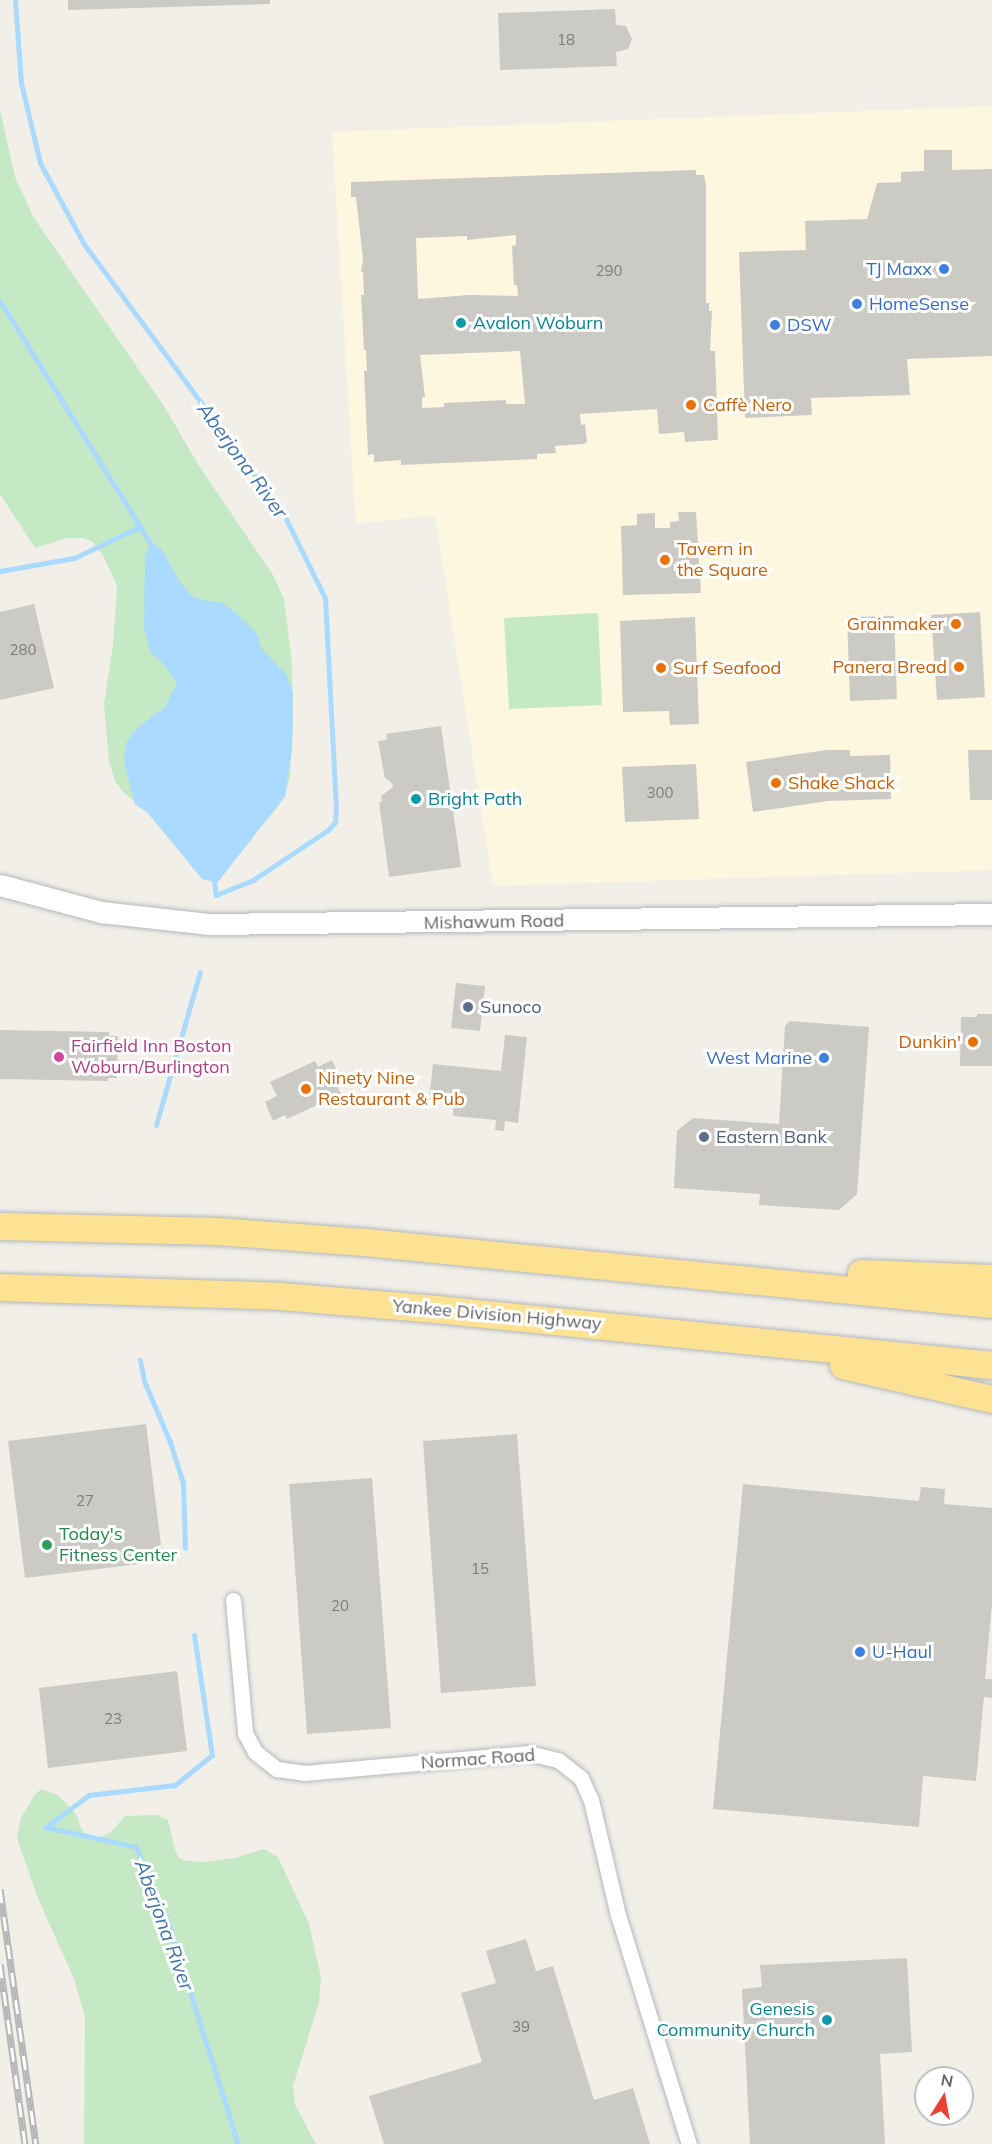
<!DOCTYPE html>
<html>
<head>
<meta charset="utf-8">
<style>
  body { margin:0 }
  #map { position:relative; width:992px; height:2144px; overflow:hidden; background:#f1efe8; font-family:Mulish,sans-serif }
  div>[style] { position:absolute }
  .commercial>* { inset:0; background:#fef7e0 }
  .green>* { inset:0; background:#c5e8c5 }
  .water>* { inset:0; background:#aadaff }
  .stream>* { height:5px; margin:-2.5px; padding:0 2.5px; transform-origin:2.5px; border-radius:2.5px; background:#aadaff }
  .building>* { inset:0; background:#cccac5 }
  .roads { filter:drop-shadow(0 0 2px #b5b8bc) drop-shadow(0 0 2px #b5b8bc) }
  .street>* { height:15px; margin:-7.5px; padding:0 7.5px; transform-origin:7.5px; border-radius:7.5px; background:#fff }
  .secondary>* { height:21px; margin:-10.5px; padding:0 10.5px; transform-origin:10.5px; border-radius:10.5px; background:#fff }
  .highway>* { height:27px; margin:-13.5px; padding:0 13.5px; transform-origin:13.5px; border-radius:13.5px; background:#fde293 }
  .rail>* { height:7px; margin-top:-3.5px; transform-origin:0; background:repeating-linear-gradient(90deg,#fff 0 14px,#b6b7b8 0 28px); box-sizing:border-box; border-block:2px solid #b6b7b8 }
  .dots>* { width:16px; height:16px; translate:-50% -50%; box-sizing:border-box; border:3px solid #fff; border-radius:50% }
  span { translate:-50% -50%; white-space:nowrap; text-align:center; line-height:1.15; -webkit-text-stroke:6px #fff; paint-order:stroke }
  .number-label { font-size:15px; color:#7a7d7f }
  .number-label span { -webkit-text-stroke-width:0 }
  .shop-label { font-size:18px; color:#366cbe }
  .right { translate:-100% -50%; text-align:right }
  .left { translate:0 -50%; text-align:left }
  .culture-label { font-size:18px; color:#0d838f }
  .food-label { font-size:18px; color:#c56008 }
  .street-label { font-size:18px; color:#5f6368 }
  .service-label { font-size:18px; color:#4e5e75 }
  .hotel-label { font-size:18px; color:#b23c85 }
  .leisure-label { font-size:18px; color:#27864d }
  .water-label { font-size:20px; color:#4174aa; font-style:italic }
  .north { position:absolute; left:914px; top:2066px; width:60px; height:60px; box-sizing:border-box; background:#fff; border:2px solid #bfc1c3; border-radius:50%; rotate:11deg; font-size:16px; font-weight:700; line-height:24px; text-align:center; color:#5f6368 }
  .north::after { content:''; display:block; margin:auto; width:21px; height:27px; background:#ea4335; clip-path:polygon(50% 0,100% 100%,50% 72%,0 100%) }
</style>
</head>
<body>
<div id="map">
  <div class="commercial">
    <div style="clip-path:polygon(992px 106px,992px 870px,493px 886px,435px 515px,356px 524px,332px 132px)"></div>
  </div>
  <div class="green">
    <div style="clip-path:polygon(0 110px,15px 177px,34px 218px,164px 406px,199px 466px,273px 575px,284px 599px,292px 663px,293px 724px,290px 775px,285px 796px,277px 808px,250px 839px,218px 882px,202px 879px,148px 813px,123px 792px,115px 781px,109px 761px,104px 704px,113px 645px,117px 586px,103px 555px,92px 541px,82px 538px,67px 538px,35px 548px,0 494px)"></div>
    <div style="clip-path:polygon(598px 613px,602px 705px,509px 709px,504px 618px)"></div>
    <div style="clip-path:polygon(41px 1789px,57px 1795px,65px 1802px,76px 1814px,81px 1828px,88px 1837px,101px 1837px,111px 1832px,125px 1816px,157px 1815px,168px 1820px,175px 1850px,179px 1858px,186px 1861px,205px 1862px,235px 1858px,264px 1849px,278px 1857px,309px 1924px,321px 1977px,319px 2003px,293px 2086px,295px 2105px,316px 2144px,84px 2144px,85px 2017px,74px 1979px,37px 1896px,17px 1838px,21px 1818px,34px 1796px)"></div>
  </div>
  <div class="water">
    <div style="clip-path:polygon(151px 542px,162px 550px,180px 582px,192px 596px,206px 601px,221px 602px,234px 611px,258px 635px,261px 648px,286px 674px,293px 693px,292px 749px,285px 796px,218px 882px,202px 879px,148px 813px,135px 804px,124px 761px,126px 743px,137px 728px,165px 707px,177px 682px,159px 659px,151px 654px,144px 629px,145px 557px)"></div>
  </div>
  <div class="stream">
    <div style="left:15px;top:0;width:83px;rotate:85.9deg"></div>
    <div style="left:21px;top:83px;width:82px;rotate:76.6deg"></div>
    <div style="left:40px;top:163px;width:92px;rotate:61.5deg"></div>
    <div style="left:84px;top:244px;width:339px;rotate:53.6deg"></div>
    <div style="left:285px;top:517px;width:90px;rotate:63.7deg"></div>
    <div style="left:325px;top:598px;width:209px;rotate:87deg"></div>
    <div style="left:336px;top:807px;width:15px;rotate:94deg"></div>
    <div style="left:335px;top:822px;width:11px;rotate:131deg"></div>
    <div style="left:328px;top:830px;width:90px;rotate:146.3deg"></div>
    <div style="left:253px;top:880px;width:40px;rotate:158deg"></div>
    <div style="left:216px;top:895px;width:20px;rotate:-99deg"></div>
    <div style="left:0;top:301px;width:291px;rotate:58.2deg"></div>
    <div style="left:0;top:571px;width:75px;rotate:-10deg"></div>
    <div style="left:74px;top:558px;width:74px;rotate:-25.5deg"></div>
    <div style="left:156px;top:1125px;width:159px;rotate:-74deg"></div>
    <div style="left:140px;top:1360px;width:21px;rotate:79deg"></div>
    <div style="left:144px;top:1381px;width:66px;rotate:66.9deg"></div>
    <div style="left:170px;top:1442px;width:43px;rotate:72.4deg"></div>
    <div style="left:183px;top:1483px;width:65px;rotate:88.2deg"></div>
    <div style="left:194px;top:1635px;width:121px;rotate:81.5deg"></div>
    <div style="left:212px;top:1755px;width:48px;rotate:141deg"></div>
    <div style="left:175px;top:1785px;width:87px;rotate:173.4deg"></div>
    <div style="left:89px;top:1795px;width:54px;rotate:143.3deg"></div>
    <div style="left:46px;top:1827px;width:92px;rotate:12.5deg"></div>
    <div style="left:136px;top:1847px;width:78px;rotate:66.7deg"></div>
    <div style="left:167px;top:1919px;width:236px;rotate:72.5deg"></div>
  </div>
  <div class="building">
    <div style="clip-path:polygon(68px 0,270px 0,270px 4px,68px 10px)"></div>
    <div style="clip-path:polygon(615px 9px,616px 25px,626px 26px,632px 39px,628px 49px,616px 52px,617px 66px,500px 70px,498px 13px)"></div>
    <div style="clip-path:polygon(924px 150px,952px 150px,952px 170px,992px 169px,992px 356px,907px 359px,910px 395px,811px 398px,812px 415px,745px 418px,739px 252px,806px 250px,805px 221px,867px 219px,877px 183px,901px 182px,901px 172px,924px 171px)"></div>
    <div style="clip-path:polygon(evenodd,696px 170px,696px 175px,704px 175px,706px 185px,706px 303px,709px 303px,709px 311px,712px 311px,710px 351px,715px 351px,718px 440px,685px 442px,684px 432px,659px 434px,657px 409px,580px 414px,581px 425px,585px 424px,587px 442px,584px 444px,555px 446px,556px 453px,537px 454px,537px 459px,401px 465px,401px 460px,374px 462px,374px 454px,368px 455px,364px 371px,367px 371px,366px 350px,364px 350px,361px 295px,364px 295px,363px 272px,361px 272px,363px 259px,356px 197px,351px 197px,351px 182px,696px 170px,516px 235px,516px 245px,512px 246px,514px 285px,517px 285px,518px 296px,469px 295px,418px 299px,416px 238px,467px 236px,467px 240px,516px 235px,696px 170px,520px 351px,525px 404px,506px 404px,506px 400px,444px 403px,444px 407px,422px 408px,422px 397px,425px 397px,420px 355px,520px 351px)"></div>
    <div style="clip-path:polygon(678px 512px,696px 512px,701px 593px,623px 595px,621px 526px,637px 525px,637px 514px,655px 513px,655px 528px,670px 528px,670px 522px,679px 521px)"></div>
    <div style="clip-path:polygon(34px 604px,54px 688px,0 700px,0 612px)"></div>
    <div style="clip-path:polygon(980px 612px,985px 697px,937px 700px,931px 615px)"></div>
    <div style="clip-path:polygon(894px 616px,897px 699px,850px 701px,847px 617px)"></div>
    <div style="clip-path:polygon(695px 617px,699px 724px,670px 725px,669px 711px,623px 712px,620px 621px)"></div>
    <div style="clip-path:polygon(441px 726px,461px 867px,389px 877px,379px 802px,382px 802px,381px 796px,393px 787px,392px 783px,385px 778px,378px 741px,387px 740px,386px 734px)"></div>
    <div style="clip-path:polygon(826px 750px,850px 750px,850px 756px,890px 755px,891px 799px,828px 801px,753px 812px,746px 762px)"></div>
    <div style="clip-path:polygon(968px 750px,992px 750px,992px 800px,970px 800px)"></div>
    <div style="clip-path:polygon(696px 764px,699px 819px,625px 822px,622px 767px)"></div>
    <div style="clip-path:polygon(456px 983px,485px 986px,480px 1031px,451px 1028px)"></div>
    <div style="clip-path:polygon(977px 1014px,992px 1014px,992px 1066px,960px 1066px,961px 1017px,977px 1017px)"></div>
    <div style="clip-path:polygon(790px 1021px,869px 1027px,857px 1194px,839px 1210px,759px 1205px,760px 1194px,674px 1188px,677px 1131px,693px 1118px,779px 1124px,785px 1026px)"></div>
    <div style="clip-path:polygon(0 1030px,109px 1032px,109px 1036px,118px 1036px,117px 1078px,108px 1078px,108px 1081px,0 1079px)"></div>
    <div style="clip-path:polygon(505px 1035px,527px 1037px,518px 1123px,505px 1121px,504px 1131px,495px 1130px,496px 1120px,453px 1116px,454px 1103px,429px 1100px,433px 1064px,501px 1071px)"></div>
    <div style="clip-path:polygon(332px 1060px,342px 1082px,336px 1084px,341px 1094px,287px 1119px,285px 1115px,273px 1121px,265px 1102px,277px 1096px,270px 1082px,315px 1061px,318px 1067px)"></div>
    <div style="clip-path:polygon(146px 1424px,163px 1561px,25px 1578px,8px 1441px)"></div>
    <div style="clip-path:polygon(517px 1434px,536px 1686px,441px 1693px,423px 1441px)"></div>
    <div style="clip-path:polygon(372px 1478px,391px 1728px,307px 1734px,289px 1484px)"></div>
    <div style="clip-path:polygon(743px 1484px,919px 1501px,921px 1487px,945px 1489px,944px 1504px,992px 1508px,992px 1604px,985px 1679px,992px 1679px,992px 1698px,984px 1697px,976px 1781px,923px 1776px,919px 1827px,713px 1809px)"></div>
    <div style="clip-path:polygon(177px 1671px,187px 1751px,48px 1768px,39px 1688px)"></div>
    <div style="clip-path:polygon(526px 1939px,536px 1971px,553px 1966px,594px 2100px,633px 2088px,650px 2144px,384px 2144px,369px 2096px,482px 2062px,461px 1993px,496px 1983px,486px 1951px)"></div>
    <div style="clip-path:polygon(907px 1958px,912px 2052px,880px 2054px,885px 2144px,750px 2144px,742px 1989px,762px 1987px,760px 1965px)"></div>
  </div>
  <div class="roads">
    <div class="street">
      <div style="left:233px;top:1600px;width:134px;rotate:84.8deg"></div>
      <div style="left:245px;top:1733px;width:21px;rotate:62deg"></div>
      <div style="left:255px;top:1752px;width:28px;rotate:38deg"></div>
      <div style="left:277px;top:1769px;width:27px;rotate:8deg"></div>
      <div style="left:304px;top:1773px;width:226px;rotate:-5.1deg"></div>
      <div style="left:529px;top:1753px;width:30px;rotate:14deg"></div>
      <div style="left:558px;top:1760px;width:29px;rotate:38deg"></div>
      <div style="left:581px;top:1778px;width:24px;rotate:66deg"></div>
      <div style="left:591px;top:1800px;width:118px;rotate:76.8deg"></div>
      <div style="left:618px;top:1915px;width:240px;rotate:72.8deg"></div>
    </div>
    <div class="secondary">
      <div style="left:0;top:885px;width:105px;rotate:15deg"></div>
      <div style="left:101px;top:912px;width:110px;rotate:6.3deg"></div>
      <div style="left:210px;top:924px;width:782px;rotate:-0.73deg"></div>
    </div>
    <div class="highway">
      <div style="left:0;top:1226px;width:216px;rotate:1.3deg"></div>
      <div style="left:216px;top:1231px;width:149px;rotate:4.2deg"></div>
      <div style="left:365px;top:1242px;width:630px;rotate:5.65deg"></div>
      <div style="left:861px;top:1273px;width:131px;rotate:2.2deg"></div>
      <div style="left:0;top:1287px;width:281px;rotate:1.8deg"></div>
      <div style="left:281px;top:1296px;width:156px;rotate:4.8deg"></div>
      <div style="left:436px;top:1309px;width:559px;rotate:5.75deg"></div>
      <div style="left:843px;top:1365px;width:153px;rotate:12.9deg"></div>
    </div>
  </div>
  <div class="rail">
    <div style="left:0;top:1889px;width:258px;rotate:82deg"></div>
    <div style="left:0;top:1964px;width:182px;rotate:82.1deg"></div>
  </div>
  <div class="dots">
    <div style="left:944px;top:269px;background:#3f7fe0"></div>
    <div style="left:857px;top:304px;background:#3f7fe0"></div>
    <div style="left:461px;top:323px;background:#0f9aa8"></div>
    <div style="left:775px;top:325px;background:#3f7fe0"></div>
    <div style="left:691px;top:405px;background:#e8710a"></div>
    <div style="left:665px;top:560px;background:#e8710a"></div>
    <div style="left:956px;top:624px;background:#e8710a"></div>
    <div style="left:959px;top:667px;background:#e8710a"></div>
    <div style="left:661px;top:668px;background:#e8710a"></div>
    <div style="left:776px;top:783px;background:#e8710a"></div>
    <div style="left:416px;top:799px;background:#0f9aa8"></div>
    <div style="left:468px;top:1007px;background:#5c6f8a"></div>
    <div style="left:973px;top:1042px;background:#e8710a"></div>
    <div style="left:59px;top:1057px;background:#d1479c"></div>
    <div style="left:824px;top:1058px;background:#3f7fe0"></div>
    <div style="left:306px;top:1089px;background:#e8710a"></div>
    <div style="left:704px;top:1137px;background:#5c6f8a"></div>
    <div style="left:47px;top:1545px;background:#2e9e5b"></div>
    <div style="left:860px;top:1652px;background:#3f7fe0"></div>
    <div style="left:827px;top:2020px;background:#0f9aa8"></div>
  </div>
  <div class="number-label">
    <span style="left:566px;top:40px">18</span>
    <span style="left:609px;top:271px">290</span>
    <span style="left:23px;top:650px">280</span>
    <span style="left:660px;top:793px">300</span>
    <span style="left:85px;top:1501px">27</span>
    <span style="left:480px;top:1569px">15</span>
    <span style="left:340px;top:1606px">20</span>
    <span style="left:113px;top:1719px">23</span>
    <span style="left:521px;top:2027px">39</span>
  </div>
  <div class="shop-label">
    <span class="right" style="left:932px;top:269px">TJ Maxx</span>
    <span class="left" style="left:869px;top:304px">HomeSense</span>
    <span class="left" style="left:787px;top:325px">DSW</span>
    <span class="right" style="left:812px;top:1058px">West Marine</span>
    <span class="left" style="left:872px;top:1652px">U-Haul</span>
  </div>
  <div class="culture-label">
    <span class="left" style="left:473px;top:323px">Avalon Woburn</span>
    <span class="left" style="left:428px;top:799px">Bright Path</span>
    <span class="right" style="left:815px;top:2020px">Genesis<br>Community Church</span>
  </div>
  <div class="food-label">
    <span class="left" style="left:703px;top:405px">Caffè Nero</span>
    <span class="left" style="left:677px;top:560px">Tavern in<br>the Square</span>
    <span class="right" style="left:944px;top:624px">Grainmaker</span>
    <span class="right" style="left:947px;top:667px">Panera Bread</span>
    <span class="left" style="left:673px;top:668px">Surf Seafood</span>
    <span class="left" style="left:788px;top:783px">Shake Shack</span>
    <span class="right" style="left:961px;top:1042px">Dunkin'</span>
    <span class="left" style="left:318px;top:1089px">Ninety Nine<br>Restaurant &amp; Pub</span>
  </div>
  <div class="street-label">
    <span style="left:494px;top:922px;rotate:-1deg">Mishawum Road</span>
    <span style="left:497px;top:1315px;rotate:5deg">Yankee Division Highway</span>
    <span style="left:478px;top:1759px;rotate:-4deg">Normac Road</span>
  </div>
  <div class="service-label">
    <span class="left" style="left:480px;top:1007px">Sunoco</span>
    <span class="left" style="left:716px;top:1137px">Eastern Bank</span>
  </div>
  <div class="hotel-label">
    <span class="left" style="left:71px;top:1057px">Fairfield Inn Boston<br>Woburn/Burlington</span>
  </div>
  <div class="leisure-label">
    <span class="left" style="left:59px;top:1545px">Today's<br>Fitness Center</span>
  </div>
  <div class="water-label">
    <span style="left:243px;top:460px;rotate:54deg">Aberjona River</span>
    <span style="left:165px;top:1925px;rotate:70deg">Aberjona River</span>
  </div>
  <div class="north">N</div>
</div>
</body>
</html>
